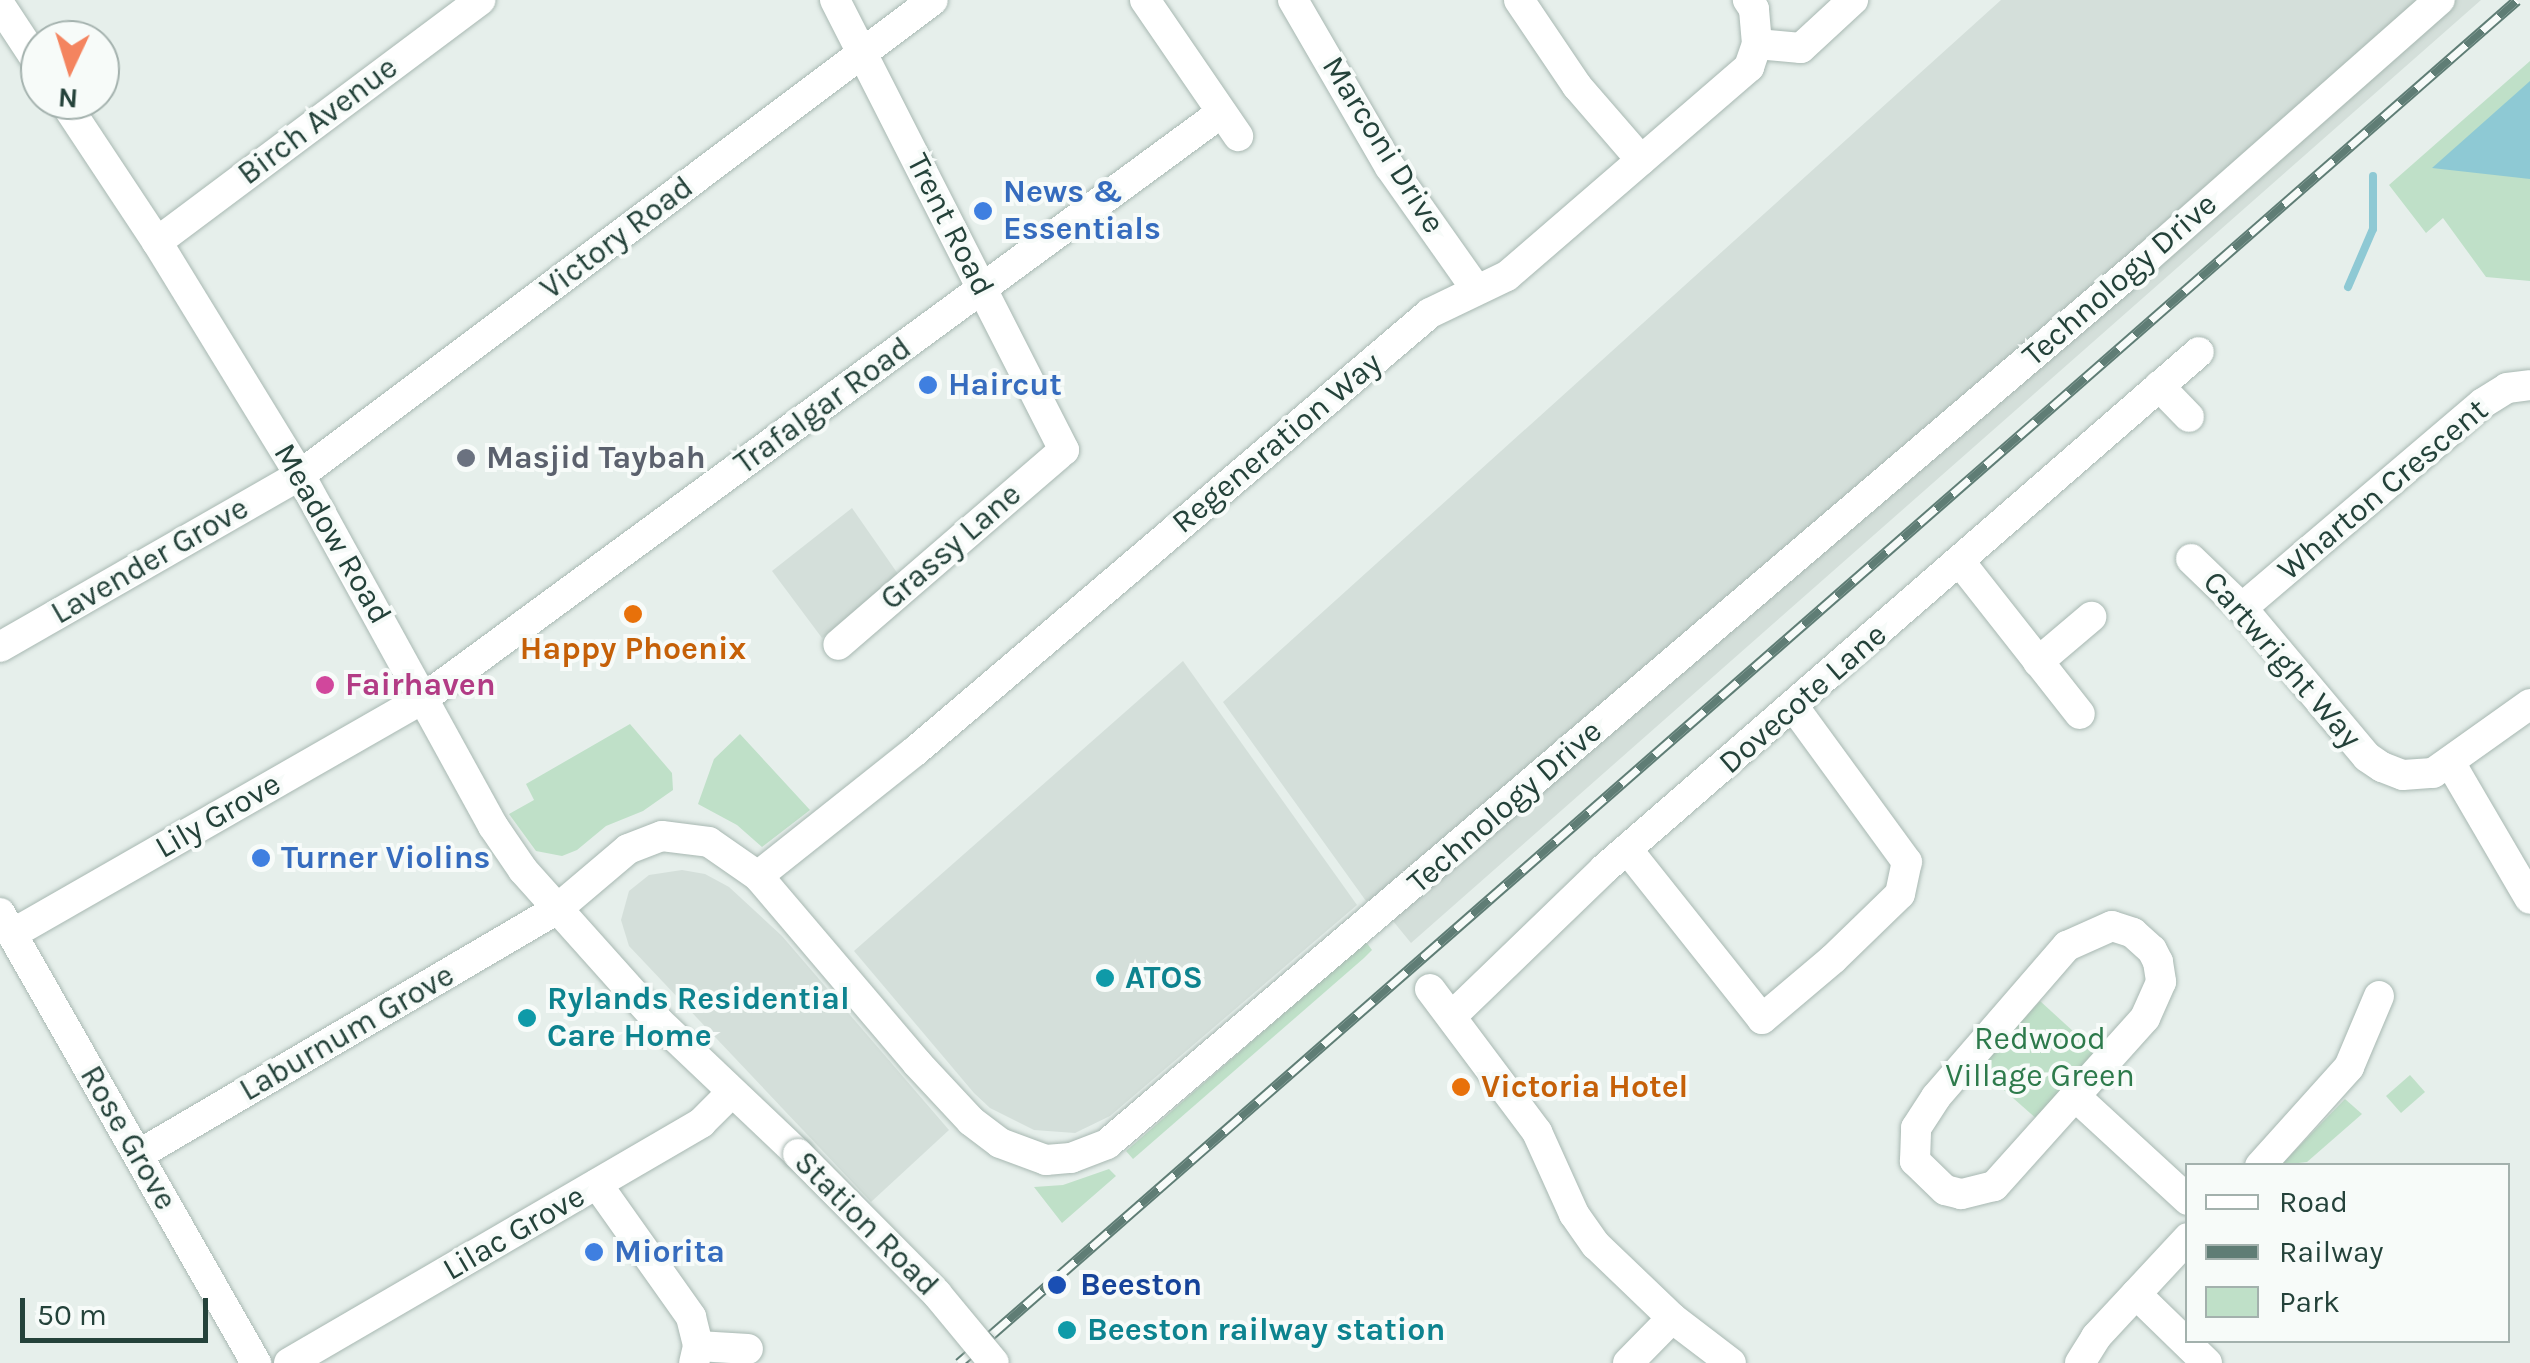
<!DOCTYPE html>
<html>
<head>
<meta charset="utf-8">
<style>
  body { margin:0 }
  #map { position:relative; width:2530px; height:1363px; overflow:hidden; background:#e6efeb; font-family:Karla,sans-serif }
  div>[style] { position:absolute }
  .built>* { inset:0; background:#d4dfda }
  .green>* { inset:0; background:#bfe0c8 }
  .water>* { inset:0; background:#8ec9d4 }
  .stream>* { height:8px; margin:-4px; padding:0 4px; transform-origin:4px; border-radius:4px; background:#8ec9d4 }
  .roads { filter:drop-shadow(0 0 2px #a8b8b2) drop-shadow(0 0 2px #a8b8b2) }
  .minor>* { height:30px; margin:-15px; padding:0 15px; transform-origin:15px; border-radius:15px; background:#fff }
  .rail>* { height:11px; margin-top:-5.5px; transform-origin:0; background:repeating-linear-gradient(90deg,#f7fbf9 0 22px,#5f7d75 0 44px); box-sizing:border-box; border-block:2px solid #5f7d75 }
  .bridges { filter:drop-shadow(0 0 2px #a8b8b2) drop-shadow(0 0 2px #a8b8b2) }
  .minor-bridge>* { height:30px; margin:-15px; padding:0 15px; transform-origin:15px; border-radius:15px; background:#fff }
  .dots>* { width:28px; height:28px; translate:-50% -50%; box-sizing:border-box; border:5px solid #f7fbf9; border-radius:50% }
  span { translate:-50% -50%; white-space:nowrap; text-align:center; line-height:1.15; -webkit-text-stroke:8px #f7fbf9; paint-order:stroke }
  .street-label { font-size:32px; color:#24423a }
  .shop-label { font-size:32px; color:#366cbe; font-weight:700 }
  .left { translate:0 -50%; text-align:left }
  .worship-label { font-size:32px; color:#5b616d; font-weight:700 }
  .food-label { font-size:32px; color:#c56008; font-weight:700 }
  .hotel-label { font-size:32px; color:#b23c85; font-weight:700 }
  .culture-label { font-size:32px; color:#0d838f; font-weight:700 }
  .park-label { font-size:32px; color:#2d7a4b }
  .transit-label { font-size:32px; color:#164399; font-weight:700 }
  .legend { position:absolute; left:2185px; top:1163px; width:325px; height:180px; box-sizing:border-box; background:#f7fbf9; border:2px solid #a3b1ad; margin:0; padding:12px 18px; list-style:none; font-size:30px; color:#24423a }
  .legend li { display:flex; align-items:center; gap:20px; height:50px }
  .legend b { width:50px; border:2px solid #a3b1ad }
  .north { position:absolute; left:20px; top:20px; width:100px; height:100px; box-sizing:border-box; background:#f7fbf9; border:2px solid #a3b1ad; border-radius:50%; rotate:184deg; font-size:28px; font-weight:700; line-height:40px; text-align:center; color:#24423a }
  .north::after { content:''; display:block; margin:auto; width:35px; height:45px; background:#f4845f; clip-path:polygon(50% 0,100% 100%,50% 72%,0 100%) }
  .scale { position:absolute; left:20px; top:1298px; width:188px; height:45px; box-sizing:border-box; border:5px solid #24423a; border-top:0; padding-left:12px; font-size:30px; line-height:35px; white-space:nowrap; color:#24423a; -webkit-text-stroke:8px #f7fbf9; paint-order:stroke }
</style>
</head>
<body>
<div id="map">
  <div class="built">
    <div style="clip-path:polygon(2001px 0,2481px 0,1411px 943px,1375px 899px,1366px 901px,1223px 702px)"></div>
    <div style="clip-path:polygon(852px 508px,898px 574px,822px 638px,772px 571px)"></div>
    <div style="clip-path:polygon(1183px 661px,1357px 905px,1110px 1116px,1075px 1133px,1034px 1130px,990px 1108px,974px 1093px,854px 951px)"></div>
    <div style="clip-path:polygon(682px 870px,705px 874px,729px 887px,782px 936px,949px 1130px,871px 1202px,629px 946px,621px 920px,629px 891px,649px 875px)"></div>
  </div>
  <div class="green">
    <div style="clip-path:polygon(2530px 61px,2530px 281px,2486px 277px,2443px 218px,2426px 233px,2389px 185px)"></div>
    <div style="clip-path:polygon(630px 724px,672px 773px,673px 790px,643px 811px,606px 826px,577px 850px,562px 856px,536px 851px,509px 814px,534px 800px,526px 784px)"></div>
    <div style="clip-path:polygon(740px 734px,810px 810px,762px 847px,737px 825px,698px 804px,714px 759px)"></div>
    <div style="clip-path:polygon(1366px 942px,1372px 950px,1364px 958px,1133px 1159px,1126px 1151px)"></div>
    <div style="clip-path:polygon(2040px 1001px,2098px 1054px,2038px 1120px,1979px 1068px)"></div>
    <div style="clip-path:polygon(2410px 1075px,2425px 1092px,2401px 1113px,2386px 1096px)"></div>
    <div style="clip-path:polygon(2345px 1099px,2362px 1114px,2307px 1162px,2281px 1165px)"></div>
    <div style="clip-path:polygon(1109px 1169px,1116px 1176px,1062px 1223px,1034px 1187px,1063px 1185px)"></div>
  </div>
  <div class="water">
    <div style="clip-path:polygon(2530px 81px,2530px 179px,2432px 168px)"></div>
  </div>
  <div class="stream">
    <div style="left:2348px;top:287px;width:63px;rotate:-66.7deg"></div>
    <div style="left:2373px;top:229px;width:53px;rotate:-90deg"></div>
  </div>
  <div class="roads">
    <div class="minor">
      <div style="left:835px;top:0;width:505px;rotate:63.03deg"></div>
      <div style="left:1064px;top:450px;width:298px;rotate:139.2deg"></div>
      <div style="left:1145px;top:0;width:165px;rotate:55.6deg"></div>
      <div style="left:1293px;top:0;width:193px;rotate:59.9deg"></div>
      <div style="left:1390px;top:167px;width:149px;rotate:54.8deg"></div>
      <div style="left:1519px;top:0;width:104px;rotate:56deg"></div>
      <div style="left:1577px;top:86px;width:98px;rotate:49.1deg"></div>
      <div style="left:0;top:5px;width:73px;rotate:56.7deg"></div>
      <div style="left:1757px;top:44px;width:44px;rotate:5.2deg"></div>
      <div style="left:1801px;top:48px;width:71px;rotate:-42.7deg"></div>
      <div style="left:63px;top:100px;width:170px;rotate:56.5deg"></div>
      <div style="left:157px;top:242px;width:273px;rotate:58.5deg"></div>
      <div style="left:300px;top:475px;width:401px;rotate:61.2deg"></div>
      <div style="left:493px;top:826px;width:53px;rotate:55.7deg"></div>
      <div style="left:523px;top:870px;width:203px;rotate:48.2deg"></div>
      <div style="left:658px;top:1021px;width:193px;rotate:43.5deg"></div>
      <div style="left:157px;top:242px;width:404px;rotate:-36.8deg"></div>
      <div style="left:2159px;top:386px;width:43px;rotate:45.9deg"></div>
      <div style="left:2191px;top:559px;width:71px;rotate:43.9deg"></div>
      <div style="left:2242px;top:608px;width:194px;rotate:50deg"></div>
      <div style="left:2367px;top:757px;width:18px;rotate:34deg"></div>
      <div style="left:2382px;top:767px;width:22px;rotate:21deg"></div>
      <div style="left:2403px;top:775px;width:30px;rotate:-4deg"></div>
      <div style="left:2433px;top:773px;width:119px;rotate:-35.4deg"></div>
      <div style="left:1961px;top:563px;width:192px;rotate:51.8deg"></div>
      <div style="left:2242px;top:608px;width:316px;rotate:-40.4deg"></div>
      <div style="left:2483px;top:403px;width:28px;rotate:-32deg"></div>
      <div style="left:2507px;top:388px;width:23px;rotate:-7deg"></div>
      <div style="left:0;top:647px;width:346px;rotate:-29.8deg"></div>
      <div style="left:300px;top:475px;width:791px;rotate:-36.88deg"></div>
      <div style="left:2038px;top:662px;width:70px;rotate:-40.3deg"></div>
      <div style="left:2451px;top:764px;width:156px;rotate:59.7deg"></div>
      <div style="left:1627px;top:849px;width:217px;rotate:51.5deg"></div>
      <div style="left:1762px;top:1019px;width:93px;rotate:-40.2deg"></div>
      <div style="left:1833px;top:959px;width:93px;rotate:-44.1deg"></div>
      <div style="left:1900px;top:894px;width:33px;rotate:-78deg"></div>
      <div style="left:1907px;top:862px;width:192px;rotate:-126.1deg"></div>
      <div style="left:758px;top:876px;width:199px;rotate:-38.5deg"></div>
      <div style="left:914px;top:752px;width:677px;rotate:-40.39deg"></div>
      <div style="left:1430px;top:313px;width:85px;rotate:-25.7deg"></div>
      <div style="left:1507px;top:276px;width:320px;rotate:-40.8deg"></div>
      <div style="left:1749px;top:67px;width:24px;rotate:-71deg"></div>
      <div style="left:1757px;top:44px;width:35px;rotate:-95deg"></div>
      <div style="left:1754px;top:9px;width:11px;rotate:-124deg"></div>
      <div style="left:0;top:913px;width:518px;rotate:60.36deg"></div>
      <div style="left:2112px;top:926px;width:22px;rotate:18deg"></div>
      <div style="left:2133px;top:933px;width:25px;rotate:42deg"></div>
      <div style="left:2152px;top:950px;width:13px;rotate:63deg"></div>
      <div style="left:2158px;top:962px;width:20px;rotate:81deg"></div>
      <div style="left:2161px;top:982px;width:39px;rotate:114deg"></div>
      <div style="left:2145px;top:1018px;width:226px;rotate:131.9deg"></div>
      <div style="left:1994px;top:1186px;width:34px;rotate:166deg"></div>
      <div style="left:1961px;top:1194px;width:16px;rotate:-166deg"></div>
      <div style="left:1945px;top:1190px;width:42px;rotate:-136deg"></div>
      <div style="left:1915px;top:1161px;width:33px;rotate:-88deg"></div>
      <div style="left:1916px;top:1128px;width:37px;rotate:-57deg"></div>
      <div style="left:1936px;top:1097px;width:200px;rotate:-49.1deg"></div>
      <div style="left:2067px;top:946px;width:49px;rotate:-24deg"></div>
      <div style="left:12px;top:934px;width:475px;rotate:-29.8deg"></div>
      <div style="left:424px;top:698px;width:989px;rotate:-36.28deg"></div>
      <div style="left:1430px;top:989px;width:179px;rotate:53.2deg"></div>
      <div style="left:1537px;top:1132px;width:90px;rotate:65.7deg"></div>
      <div style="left:1574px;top:1214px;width:38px;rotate:55deg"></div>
      <div style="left:1596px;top:1245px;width:105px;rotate:43.8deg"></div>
      <div style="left:1672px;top:1318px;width:74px;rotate:37.3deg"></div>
      <div style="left:1452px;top:1016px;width:211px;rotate:-44deg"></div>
      <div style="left:1604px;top:869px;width:788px;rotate:-40.99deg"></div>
      <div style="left:2076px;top:1097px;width:152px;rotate:42.6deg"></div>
      <div style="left:138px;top:1155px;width:485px;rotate:-30.4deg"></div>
      <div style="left:556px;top:910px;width:94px;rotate:-40.3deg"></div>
      <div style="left:628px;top:849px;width:36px;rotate:-21deg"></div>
      <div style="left:662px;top:836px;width:47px;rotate:7.3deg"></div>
      <div style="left:709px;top:842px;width:60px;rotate:34.8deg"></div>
      <div style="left:758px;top:876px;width:245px;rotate:49.6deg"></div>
      <div style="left:917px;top:1063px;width:79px;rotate:47deg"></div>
      <div style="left:971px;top:1121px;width:36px;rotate:37deg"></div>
      <div style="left:1000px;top:1143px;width:49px;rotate:20.3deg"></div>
      <div style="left:1046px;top:1160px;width:25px;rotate:-5deg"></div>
      <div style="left:1071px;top:1158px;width:39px;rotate:-21deg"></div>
      <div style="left:1107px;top:1144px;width:1368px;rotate:-40.43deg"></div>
      <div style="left:2148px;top:257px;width:389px;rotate:-41.4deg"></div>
      <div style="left:2260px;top:1166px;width:133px;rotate:-48deg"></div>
      <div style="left:2349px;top:1067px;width:77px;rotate:-67.1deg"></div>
      <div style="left:597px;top:1184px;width:163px;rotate:54.7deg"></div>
      <div style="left:691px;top:1317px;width:30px;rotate:76deg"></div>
      <div style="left:698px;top:1346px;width:17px;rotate:103deg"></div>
      <div style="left:2136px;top:1294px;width:99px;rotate:44.2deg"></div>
      <div style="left:698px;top:1346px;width:50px;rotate:3.4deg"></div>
      <div style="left:289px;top:1363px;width:477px;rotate:-30.2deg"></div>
      <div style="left:701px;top:1123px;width:42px;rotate:-45deg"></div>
      <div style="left:1628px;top:1363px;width:63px;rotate:-45.6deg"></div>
      <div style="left:2080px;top:1363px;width:31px;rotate:-58deg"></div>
      <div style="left:2096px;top:1337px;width:135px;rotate:-47.1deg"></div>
    </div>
  </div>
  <div class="rail">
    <div style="left:959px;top:1363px;width:2070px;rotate:-41.18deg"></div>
  </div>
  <div class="bridges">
    <div class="minor-bridge">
      <div style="left:798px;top:1154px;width:197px;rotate:45.2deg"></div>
      <div style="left:937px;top:1294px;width:89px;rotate:50.4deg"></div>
    </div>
  </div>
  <div class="dots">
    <div style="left:983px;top:211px;background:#3f7fe0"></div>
    <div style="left:928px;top:385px;background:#3f7fe0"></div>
    <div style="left:466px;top:458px;background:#6b7280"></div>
    <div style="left:633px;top:614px;background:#e8710a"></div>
    <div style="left:325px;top:685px;background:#d1479c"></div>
    <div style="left:261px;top:858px;background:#3f7fe0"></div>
    <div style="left:1105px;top:978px;background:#0f9aa8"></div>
    <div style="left:527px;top:1018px;background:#0f9aa8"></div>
    <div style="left:1461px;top:1087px;background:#e8710a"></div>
    <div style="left:594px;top:1252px;background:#3f7fe0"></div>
    <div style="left:1057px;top:1285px;background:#1a4fb4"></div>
    <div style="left:1067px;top:1330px;background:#0f9aa8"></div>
  </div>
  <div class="street-label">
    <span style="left:318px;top:121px;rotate:-37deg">Birch Avenue</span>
    <span style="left:1383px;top:145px;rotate:58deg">Marconi Drive</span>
    <span style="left:950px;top:225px;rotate:63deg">Trent Road</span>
    <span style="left:617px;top:238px;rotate:-37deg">Victory Road</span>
    <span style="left:2120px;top:280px;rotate:-41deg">Technology Drive</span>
    <span style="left:823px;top:406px;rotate:-36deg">Trafalgar Road</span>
    <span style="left:1277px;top:443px;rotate:-40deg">Regeneration Way</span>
    <span style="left:2383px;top:490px;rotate:-40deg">Wharton Crescent</span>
    <span style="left:332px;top:534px;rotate:60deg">Meadow Road</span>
    <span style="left:951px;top:547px;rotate:-41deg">Grassy Lane</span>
    <span style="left:150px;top:561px;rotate:-30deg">Lavender Grove</span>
    <span style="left:2282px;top:660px;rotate:49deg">Cartwright Way</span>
    <span style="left:1803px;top:699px;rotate:-41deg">Dovecote Lane</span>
    <span style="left:1505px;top:807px;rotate:-41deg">Technology Drive</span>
    <span style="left:218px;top:816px;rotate:-30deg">Lily Grove</span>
    <span style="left:347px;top:1033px;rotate:-30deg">Laburnum Grove</span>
    <span style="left:128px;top:1138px;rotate:60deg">Rose Grove</span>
    <span style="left:866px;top:1224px;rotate:45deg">Station Road</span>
    <span style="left:514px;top:1233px;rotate:-30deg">Lilac Grove</span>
  </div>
  <div class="shop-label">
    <span class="left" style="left:1003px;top:211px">News &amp;<br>Essentials</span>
    <span class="left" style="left:948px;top:385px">Haircut</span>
    <span class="left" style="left:281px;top:858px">Turner Violins</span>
    <span class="left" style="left:614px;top:1252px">Miorita</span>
  </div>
  <div class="worship-label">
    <span class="left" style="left:486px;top:458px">Masjid Taybah</span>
  </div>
  <div class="food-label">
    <span style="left:633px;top:649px">Happy Phoenix</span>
    <span class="left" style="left:1481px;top:1087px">Victoria Hotel</span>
  </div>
  <div class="hotel-label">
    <span class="left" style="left:345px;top:685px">Fairhaven</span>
  </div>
  <div class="culture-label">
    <span class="left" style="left:1125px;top:978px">ATOS</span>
    <span class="left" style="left:547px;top:1018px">Rylands Residential<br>Care Home</span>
    <span class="left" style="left:1087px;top:1330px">Beeston railway station</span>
  </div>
  <div class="park-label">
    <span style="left:2040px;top:1058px">Redwood<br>Village Green</span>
  </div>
  <div class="transit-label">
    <span class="left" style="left:1080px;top:1285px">Beeston</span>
  </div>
  <ul class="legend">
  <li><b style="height:12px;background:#fff"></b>Road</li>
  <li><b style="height:12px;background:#5f7d75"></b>Railway</li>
  <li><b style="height:28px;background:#bfe0c8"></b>Park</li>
  </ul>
  <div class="north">N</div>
  <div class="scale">50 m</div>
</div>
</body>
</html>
